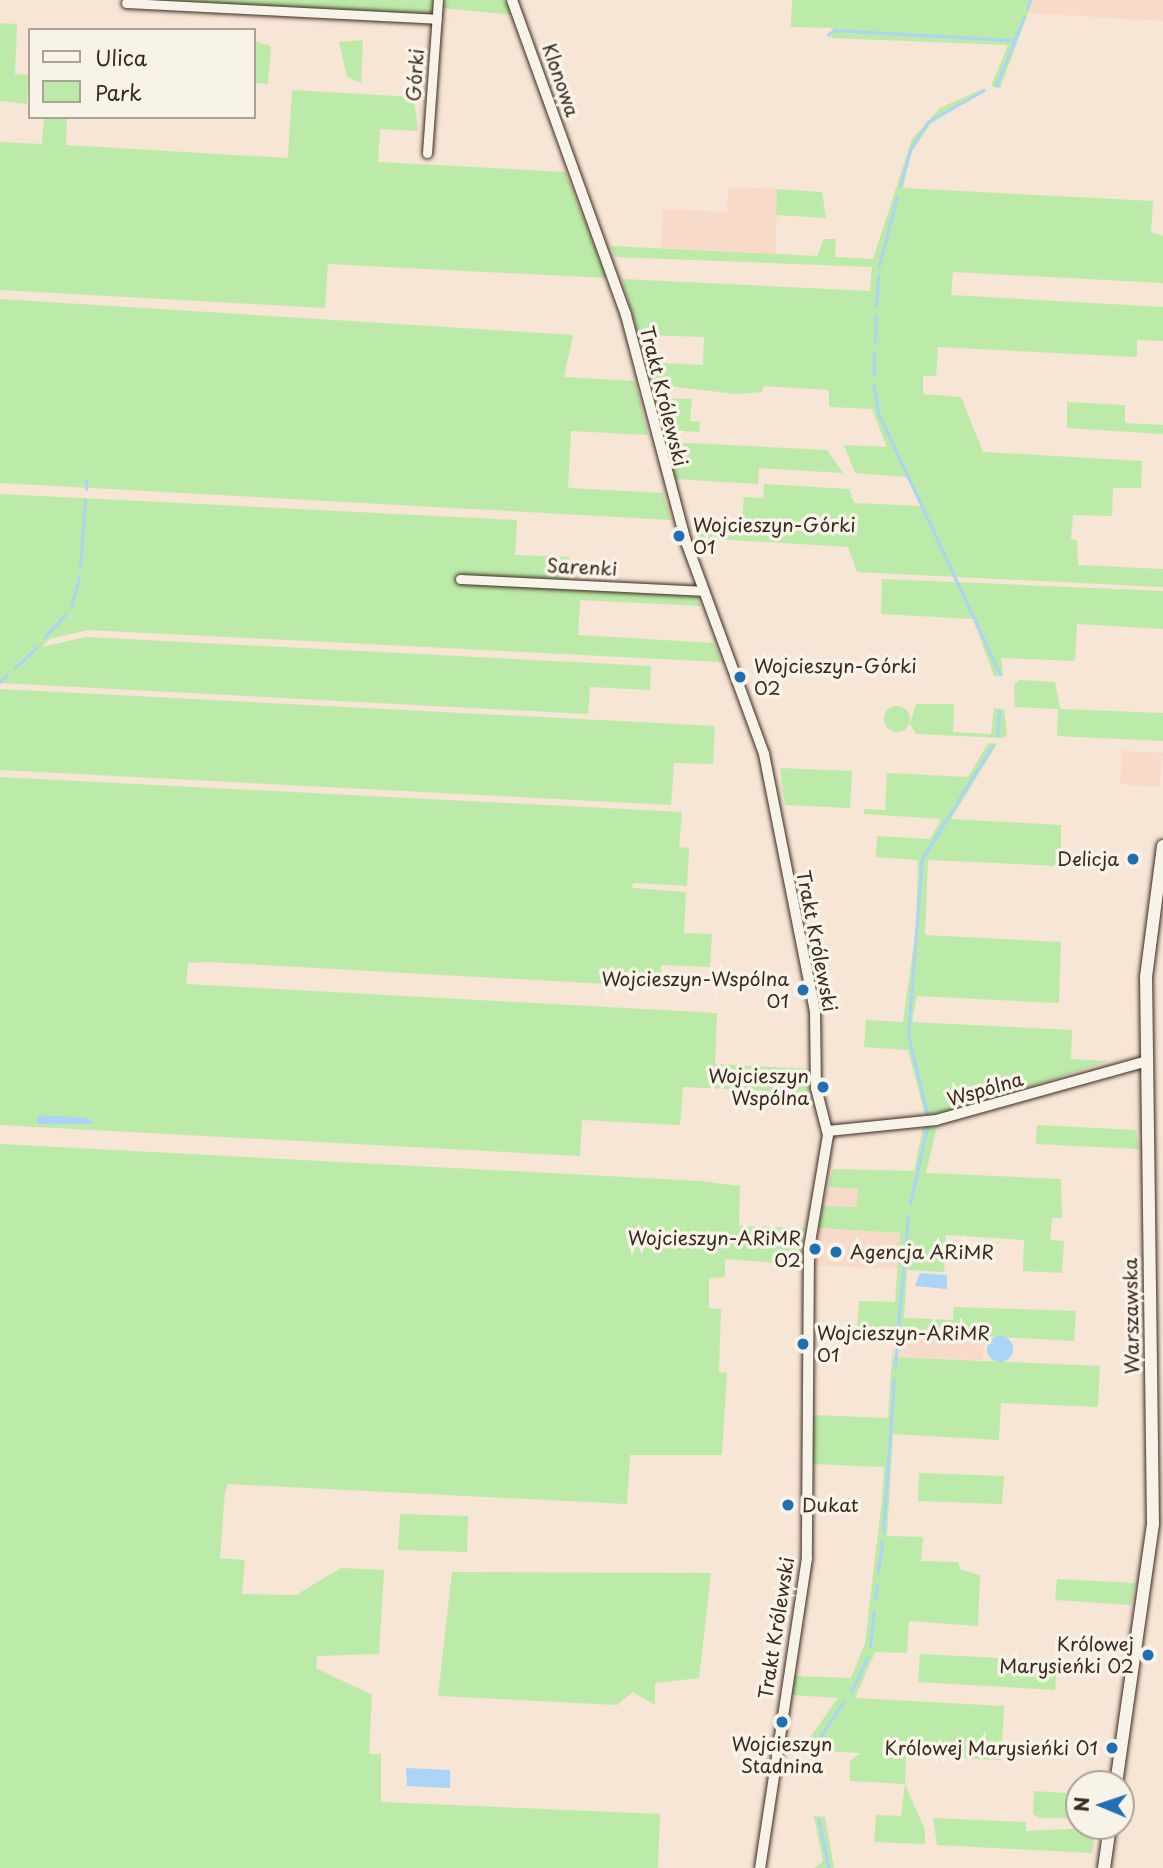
<!DOCTYPE html>
<html>
<head>
<meta charset="utf-8">
<style>
  body { margin:0 }
  #map { position:relative; width:1163px; height:1868px; overflow:hidden; background:#f7e5d5; font-family:"Playpen Sans",sans-serif }
  div>[style] { position:absolute }
  .built>* { inset:0; background:#f7dbc8 }
  .green>* { inset:0; background:#bceaa8 }
  .round { border-radius:50% }
  .water>* { inset:0; background:#abd4f6 }
  .stream>* { height:2.5px; margin:-1.25px; padding:0 1.25px; transform-origin:1.25px; border-radius:1.25px; background:#abd4f6 }
  .roads { filter:drop-shadow(0 0 2px #3b2a1e) drop-shadow(0 0 2px #3b2a1e) }
  .minor>* { height:9px; margin:-4.5px; padding:0 4.5px; transform-origin:4.5px; border-radius:4.5px; background:#f7f3e8 }
  .tertiary>* { height:10px; margin:-5px; padding:0 5px; transform-origin:5px; border-radius:5px; background:#f7f3e8 }
  .secondary>* { height:12px; margin:-6px; padding:0 6px; transform-origin:6px; border-radius:6px; background:#f7f3e8 }
  .dots>* { width:19px; height:19px; translate:-50% -50%; box-sizing:border-box; border:4px solid #f7f3e8; border-radius:50% }
  span { translate:-50% -50%; white-space:nowrap; text-align:center; line-height:1.15; -webkit-text-stroke:7px #f7f3e8; paint-order:stroke }
  .street-label { font-size:19px; color:#3b2a1e }
  .poi-label { font-size:19px; color:#3b2a1e }
  .left { translate:0 -50%; text-align:left }
  .right { translate:-100% -50%; text-align:right }
  .legend { position:absolute; left:28px; top:28px; width:228px; height:91px; box-sizing:border-box; background:#f7f3e8; border:2px solid #aca397; margin:0; padding:9px 12px; list-style:none; font-size:21px; color:#3b2a1e }
  .legend li { display:flex; align-items:center; gap:14px; height:35px }
  .legend b { width:35px; border:2px solid #aca397 }
  .north { position:absolute; left:1065px; top:1770px; width:70px; height:70px; box-sizing:border-box; background:#f7f3e8; border:2px solid #aca397; border-radius:50%; rotate:272deg; font-size:19px; font-weight:700; line-height:28px; text-align:center; color:#3b2a1e }
  .north::after { content:''; display:block; margin:auto; width:24px; height:32px; background:#1f6fb2; clip-path:polygon(50% 0,100% 100%,50% 72%,0 100%) }
</style>
</head>
<body>
<div id="map">
  <div class="built">
    <div style="clip-path:polygon(1033px 0,1163px 0,1163px 21px,1028px 13px)"></div>
    <div style="clip-path:polygon(728px 187px,777px 189px,776px 254px,661px 248px,663px 209px,727px 212px)"></div>
    <div style="clip-path:polygon(1122px 751px,1163px 753px,1159px 787px,1120px 784px)"></div>
    <div style="clip-path:polygon(828px 1187px,858px 1189px,856px 1208px,822px 1206px)"></div>
    <div style="clip-path:polygon(818px 1228px,900px 1233px,898px 1269px,816px 1265px)"></div>
    <div style="clip-path:polygon(893px 1331px,985px 1336px,983px 1360px,892px 1357px)"></div>
  </div>
  <div class="green">
    <div style="clip-path:polygon(116px 0,434px 0,433px 13px,427px 15px)"></div>
    <div style="clip-path:polygon(441px 0,504px 0,514px 15px,441px 8px)"></div>
    <div style="clip-path:polygon(792px 0,1033px 0,1000px 88px,991px 86px,1008px 45px,831px 38px,833px 28px,791px 27px)"></div>
    <div style="clip-path:polygon(0 23px,17px 24px,15px 74px,28px 75px,27px 104px,0 101px)"></div>
    <div style="clip-path:polygon(363px 40px,361px 83px,347px 77px,339px 42px)"></div>
    <div style="clip-path:polygon(254px 41px,271px 46px,268px 84px,254px 83px)"></div>
    <div style="clip-path:polygon(985px 88px,931px 123px,911px 153px,903px 188px,1153px 201px,1151px 232px,1163px 236px,1163px 283px,953px 272px,951px 295px,1163px 307px,1163px 341px,1137px 340px,1137px 357px,938px 347px,936px 376px,923px 376px,923px 394px,961px 397px,983px 452px,1142px 461px,1141px 488px,1113px 488px,1112px 516px,1073px 515px,1071px 539px,1077px 540px,1078px 565px,1163px 569px,1163px 587px,857px 572px,848px 547px,698px 538px,694px 525px,742px 519px,744px 497px,763px 498px,764px 484px,849px 489px,854px 503px,921px 506px,908px 477px,855px 473px,844px 445px,887px 447px,872px 409px,829px 407px,829px 390px,763px 386px,762px 392px,736px 394px,651px 384px,643px 362px,703px 365px,704px 337px,645px 335px,640px 340px,622px 279px,870px 291px,872px 267px,615px 257px,611px 246px,817px 256px,824px 239px,836px 239px,835px 257px,873px 259px,912px 139px,940px 108px)"></div>
    <div style="clip-path:polygon(292px 90px,414px 97px,418px 131px,380px 129px,378px 162px,565px 172px,607px 278px,328px 264px,325px 308px,0 290px,0 142px,42px 144px,44px 117px,55px 117px,67px 118px,66px 145px,288px 158px)"></div>
    <div style="clip-path:polygon(777px 189px,822px 192px,826px 218px,776px 215px)"></div>
    <div style="clip-path:polygon(0 299px,573px 335px,564px 377px,635px 381px,648px 435px,571px 431px,568px 488px,663px 493px,671px 520px,0 483px)"></div>
    <div style="clip-path:polygon(653px 398px,692px 399px,690px 421px,700px 422px,699px 432px,666px 430px)"></div>
    <div style="clip-path:polygon(1067px 402px,1125px 405px,1125px 423px,1163px 425px,1163px 434px,1067px 428px)"></div>
    <div style="clip-path:polygon(669px 442px,827px 450px,843px 473px,759px 468px,758px 484px,674px 479px,665px 447px)"></div>
    <div style="clip-path:polygon(0 494px,517px 520px,515px 555px,569px 557px,569px 580px,694px 587px,700px 606px,580px 600px,578px 635px,714px 643px,721px 662px,89px 630px,49px 639px,42px 647px,86px 637px,651px 666px,650px 690px,590px 687px,588px 714px,0 683px)"></div>
    <div style="clip-path:polygon(882px 579px,1163px 591px,1163px 629px,1077px 624px,1075px 661px,1001px 658px,1003px 676px,994px 676px,973px 619px,881px 614px)"></div>
    <div style="clip-path:polygon(1020px 680px,1055px 682px,1060px 709px,1163px 713px,1163px 741px,1057px 736px,1058px 709px,1015px 707px,1014px 684px)"></div>
    <div style="clip-path:polygon(0 689px,715px 726px,713px 764px,674px 763px,671px 805px,0 770px)"></div>
    <div style="clip-path:polygon(916px 704px,954px 704px,953px 732px,991px 734px,994px 708px,1004px 710px,1007px 734px,1004px 738px,916px 734px,910px 724px)"></div>
    <div class="round" style="left:884px;top:706px;width:26px;height:26px"></div>
    <div style="clip-path:polygon(988px 743px,997px 744px,951px 819px,1061px 825px,1061px 866px,928px 860px,925px 935px,1061px 942px,1059px 1003px,917px 996px,912px 1022px,1072px 1030px,1071px 1059px,1108px 1061px,962px 1109px,925px 1115px,908px 1050px,864px 1047px,866px 1020px,903px 1022px,916px 928px,918px 860px,876px 857px,877px 836px,930px 839px,941px 819px,864px 814px,864px 809px,885px 810px,887px 773px,968px 777px)"></div>
    <div style="clip-path:polygon(780px 768px,852px 771px,850px 808px,785px 805px)"></div>
    <div style="clip-path:polygon(0 777px,682px 812px,679px 847px,689px 848px,687px 886px,633px 883px,632px 888px,686px 892px,684px 933px,712px 934px,710px 967px,661px 965px,660px 987px,209px 962px,188px 963px,186px 984px,717px 1013px,715px 1064px,810px 1069px,809px 1093px,683px 1087px,680px 1125px,582px 1120px,580px 1156px,0 1125px)"></div>
    <div style="clip-path:polygon(1037px 1125px,1136px 1130px,1139px 1149px,1036px 1144px)"></div>
    <div style="clip-path:polygon(937px 1126px,926px 1173px,1061px 1179px,1062px 1218px,1052px 1218px,1050px 1240px,1064px 1241px,1062px 1273px,1023px 1271px,1024px 1240px,946px 1235px,944px 1272px,907px 1270px,904px 1318px,953px 1320px,954px 1307px,1076px 1311px,1074px 1341px,857px 1329px,859px 1301px,895px 1302px,900px 1233px,818px 1228px,822px 1206px,856px 1207px,858px 1189px,828px 1187px,833px 1169px,914px 1171px,923px 1127px)"></div>
    <div style="clip-path:polygon(0 1144px,700px 1181px,740px 1186px,739px 1226px,804px 1228px,802px 1265px,725px 1259px,725px 1277px,709px 1278px,709px 1308px,721px 1309px,719px 1372px,727px 1373px,722px 1455px,630px 1455px,627px 1504px,228px 1484px,225px 1491px,220px 1558px,245px 1560px,242px 1594px,296px 1595px,341px 1568px,384px 1570px,379px 1654px,317px 1656px,316px 1668px,372px 1695px,369px 1754px,381px 1754px,381px 1802px,660px 1814px,658px 1868px,0 1868px)"></div>
    <div style="clip-path:polygon(892px 1357px,1100px 1366px,1098px 1407px,1001px 1403px,999px 1440px,893px 1434px,887px 1536px,923px 1537px,921px 1561px,958px 1562px,961px 1570px,980px 1575px,978px 1626px,909px 1621px,907px 1653px,875px 1652px,855px 1698px,1004px 1706px,1001px 1760px,906px 1756px,905px 1784px,925px 1830px,925px 1844px,874px 1842px,876px 1815px,901px 1816px,905px 1784px,850px 1781px,850px 1761px,860px 1753px,801px 1750px,838px 1698px,791px 1695px,794px 1676px,851px 1678px,865px 1643px,882px 1499px,884px 1467px,812px 1464px,812px 1415px,888px 1418px)"></div>
    <div style="clip-path:polygon(919px 1473px,1004px 1476px,1002px 1504px,918px 1501px)"></div>
    <div style="clip-path:polygon(400px 1514px,468px 1516px,467px 1552px,398px 1550px)"></div>
    <div style="clip-path:polygon(452px 1572px,711px 1573px,699px 1678px,655px 1683px,655px 1705px,633px 1692px,617px 1705px,438px 1696px)"></div>
    <div style="clip-path:polygon(1057px 1579px,1135px 1583px,1131px 1605px,1055px 1600px)"></div>
    <div style="clip-path:polygon(920px 1654px,1057px 1661px,1055px 1690px,918px 1682px)"></div>
    <div style="clip-path:polygon(1034px 1791px,1079px 1794px,1079px 1818px,1039px 1818px,1033px 1814px)"></div>
    <div style="clip-path:polygon(814px 1816px,825px 1817px,834px 1868px,814px 1868px,823px 1861px)"></div>
    <div style="clip-path:polygon(933px 1818px,1026px 1822px,1026px 1831px,1090px 1828px,1095px 1834px,1092px 1853px,937px 1845px)"></div>
  </div>
  <div class="water">
    <div style="clip-path:polygon(38px 1115px,89px 1118px,94px 1124px,37px 1124px)"></div>
    <div style="clip-path:polygon(920px 1273px,947px 1275px,947px 1289px,915px 1286px)"></div>
    <div class="round" style="left:987px;top:1336px;width:26px;height:26px"></div>
    <div style="clip-path:polygon(406px 1768px,450px 1770px,450px 1788px,407px 1786px)"></div>
  </div>
  <div class="stream">
    <div style="left:1027px;top:8px;width:9px;rotate:-69deg"></div>
    <div style="left:828px;top:35px;width:8px;rotate:-40deg"></div>
    <div style="left:834px;top:30px;width:181px;rotate:3.2deg"></div>
    <div style="left:996px;top:86px;width:74px;rotate:-67.9deg"></div>
    <div style="left:900px;top:186px;width:40px;rotate:-74deg"></div>
    <div style="left:911px;top:148px;width:31px;rotate:-57deg"></div>
    <div style="left:928px;top:122px;width:64px;rotate:-29.7deg"></div>
    <div style="left:879px;top:266px;width:71px;rotate:-75.4deg"></div>
    <div style="left:876px;top:306px;width:31px;rotate:-86deg"></div>
    <div style="left:875px;top:343px;width:28px;rotate:-88deg"></div>
    <div style="left:874px;top:375px;width:22px;rotate:-90deg"></div>
    <div style="left:874px;top:386px;width:28px;rotate:80deg"></div>
    <div style="left:879px;top:414px;width:287px;rotate:65deg"></div>
    <div style="left:86px;top:489px;width:8px;rotate:-90deg"></div>
    <div style="left:80px;top:568px;width:68px;rotate:-85.8deg"></div>
    <div style="left:71px;top:607px;width:30px;rotate:-75deg"></div>
    <div style="left:44px;top:638px;width:31px;rotate:-48deg"></div>
    <div style="left:15px;top:668px;width:30px;rotate:-44deg"></div>
    <div style="left:0;top:682px;width:10px;rotate:-45deg"></div>
    <div style="left:997px;top:736px;width:25px;rotate:-85deg"></div>
    <div style="left:928px;top:1118px;width:85px;rotate:-103.5deg"></div>
    <div style="left:908px;top:1035px;width:177px;rotate:-85.5deg"></div>
    <div style="left:922px;top:859px;width:133px;rotate:-58.2deg"></div>
    <div style="left:910px;top:1204px;width:82px;rotate:-77.3deg"></div>
    <div style="left:898px;top:1328px;width:112px;rotate:-84.9deg"></div>
    <div style="left:895px;top:1369px;width:28px;rotate:-86deg"></div>
    <div style="left:883px;top:1532px;width:153px;rotate:-85.9deg"></div>
    <div style="left:878px;top:1572px;width:30px;rotate:-82deg"></div>
    <div style="left:875px;top:1600px;width:15px;rotate:-82deg"></div>
    <div style="left:870px;top:1647px;width:36px;rotate:-84deg"></div>
    <div style="left:851px;top:1692px;width:38px;rotate:-65deg"></div>
    <div style="left:813px;top:1747px;width:53px;rotate:-55.7deg"></div>
    <div style="left:819px;top:1819px;width:50px;rotate:78.5deg"></div>
  </div>
  <div class="roads">
    <div class="minor">
      <div style="left:126px;top:3px;width:311px;rotate:2.9deg"></div>
      <div style="left:427px;top:153px;width:153px;rotate:-85.9deg"></div>
      <div style="left:460px;top:579px;width:242px;rotate:2.8deg"></div>
    </div>
    <div class="tertiary">
      <div style="left:512px;top:0;width:335px;rotate:70.1deg"></div>
      <div style="left:626px;top:315px;width:232px;rotate:75.2deg"></div>
      <div style="left:685px;top:539px;width:229px;rotate:69.8deg"></div>
      <div style="left:764px;top:754px;width:262px;rotate:78.8deg"></div>
      <div style="left:815px;top:1011px;width:77px;rotate:89.3deg"></div>
      <div style="left:816px;top:1088px;width:49px;rotate:75.7deg"></div>
      <div style="left:828px;top:1135px;width:116px;rotate:99.5deg"></div>
      <div style="left:809px;top:1249px;width:309px;rotate:90.4deg"></div>
      <div style="left:807px;top:1558px;width:314px;rotate:98.6deg"></div>
      <div style="left:828px;top:1131px;width:109px;rotate:-5.8deg"></div>
      <div style="left:936px;top:1120px;width:219px;rotate:-15.6deg"></div>
    </div>
    <div class="secondary">
      <div style="left:1116px;top:1784px;width:263px;rotate:-81.9deg"></div>
      <div style="left:1153px;top:1524px;width:547px;rotate:-90.73deg"></div>
      <div style="left:1146px;top:977px;width:132px;rotate:-82.6deg"></div>
      <div style="left:1104px;top:1868px;width:42px;rotate:-81.9deg"></div>
    </div>
  </div>
  <div class="dots">
    <div style="left:679px;top:536px;background:#1f6fb2"></div>
    <div style="left:740px;top:677px;background:#1f6fb2"></div>
    <div style="left:1133px;top:859px;background:#1f6fb2"></div>
    <div style="left:803px;top:990px;background:#1f6fb2"></div>
    <div style="left:823px;top:1087px;background:#1f6fb2"></div>
    <div style="left:815px;top:1249px;background:#1f6fb2"></div>
    <div style="left:836px;top:1252px;background:#1f6fb2"></div>
    <div style="left:803px;top:1344px;background:#1f6fb2"></div>
    <div style="left:788px;top:1505px;background:#1f6fb2"></div>
    <div style="left:1148px;top:1655px;background:#1f6fb2"></div>
    <div style="left:782px;top:1722px;background:#1f6fb2"></div>
    <div style="left:1112px;top:1748px;background:#1f6fb2"></div>
  </div>
  <div class="street-label">
    <span style="left:415px;top:75px;rotate:-86deg">Górki</span>
    <span style="left:561px;top:80px;rotate:71deg">Klonowa</span>
    <span style="left:664px;top:396px;rotate:76deg">Trakt Królewski</span>
    <span style="left:582px;top:567px;rotate:3deg">Sarenki</span>
    <span style="left:817px;top:941px;rotate:79deg">Trakt Królewski</span>
    <span style="left:985px;top:1089px;rotate:-16deg">Wspólna</span>
    <span style="left:1131px;top:1316px;rotate:-91deg">Warszawska</span>
    <span style="left:776px;top:1628px;rotate:-81deg">Trakt Królewski</span>
  </div>
  <div class="poi-label">
    <span class="left" style="left:693px;top:536px">Wojcieszyn-Górki<br>01</span>
    <span class="left" style="left:754px;top:677px">Wojcieszyn-Górki<br>02</span>
    <span class="right" style="left:1119px;top:859px">Delicja</span>
    <span class="right" style="left:789px;top:990px">Wojcieszyn-Wspólna<br>01</span>
    <span class="right" style="left:809px;top:1087px">Wojcieszyn<br>Wspólna</span>
    <span class="right" style="left:801px;top:1249px">Wojcieszyn-ARiMR<br>02</span>
    <span class="left" style="left:850px;top:1252px">Agencja ARiMR</span>
    <span class="left" style="left:817px;top:1344px">Wojcieszyn-ARiMR<br>01</span>
    <span class="left" style="left:802px;top:1505px">Dukat</span>
    <span class="right" style="left:1134px;top:1655px">Królowej<br>Marysieńki 02</span>
    <span style="left:782px;top:1755px">Wojcieszyn<br>Stadnina</span>
    <span class="right" style="left:1098px;top:1748px">Królowej Marysieńki 01</span>
  </div>
  <ul class="legend">
  <li><b style="height:9px;background:#f7f3e8"></b>Ulica</li>
  <li><b style="height:19px;background:#bceaa8"></b>Park</li>
  </ul>
  <div class="north">N</div>
</div>
</body>
</html>
